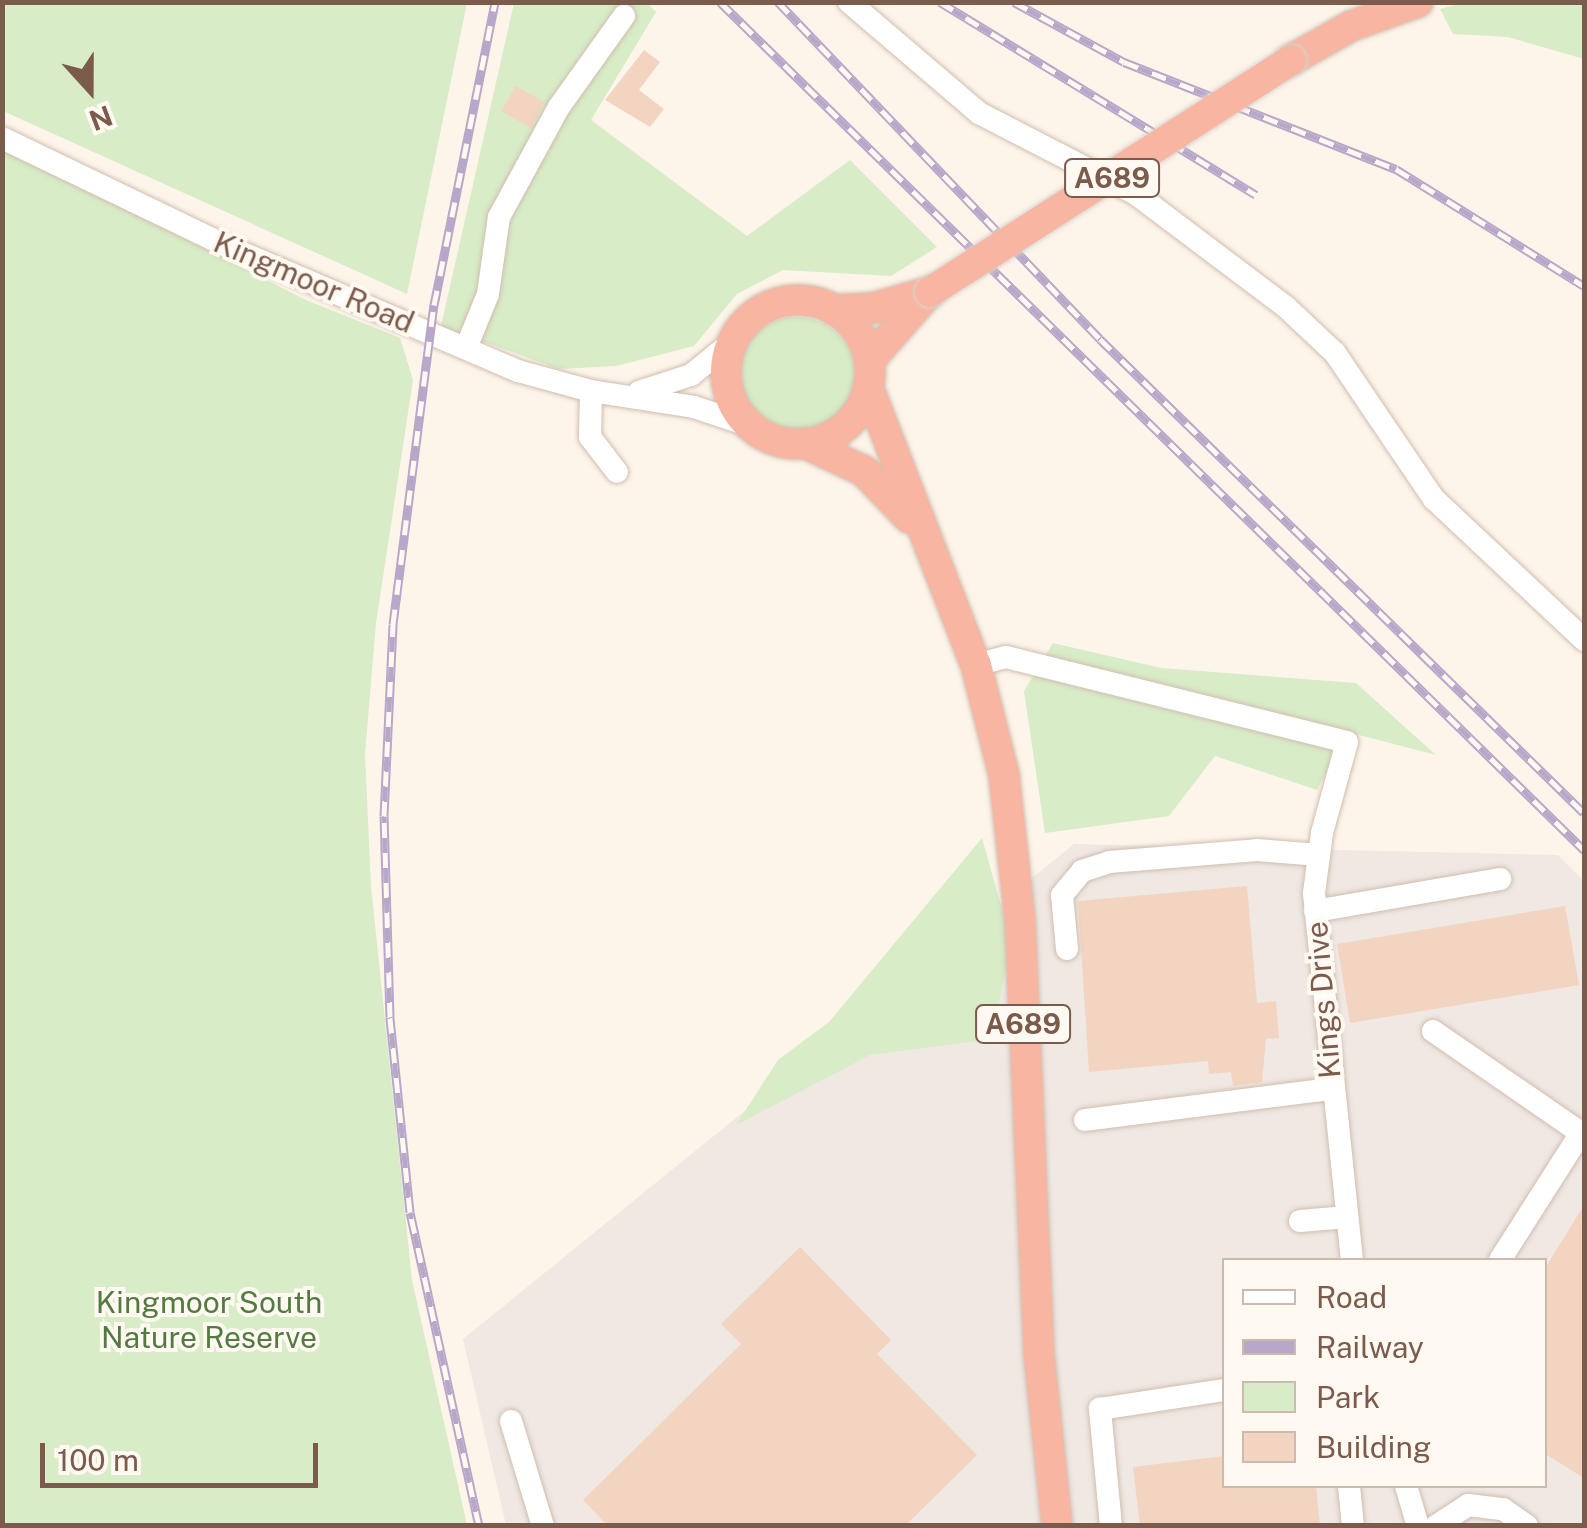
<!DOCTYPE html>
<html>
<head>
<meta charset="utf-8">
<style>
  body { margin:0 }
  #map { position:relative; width:1587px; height:1528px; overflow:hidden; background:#fdf5ea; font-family:"Public Sans",sans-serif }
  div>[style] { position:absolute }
  .industrial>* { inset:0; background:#efe8e3 }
  .green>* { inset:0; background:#d7ecc7 }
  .round { border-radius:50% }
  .building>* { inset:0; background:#f3d4c1 }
  .roads { filter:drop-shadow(0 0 2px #d1bdaf) drop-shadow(0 0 2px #d1bdaf) }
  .minor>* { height:22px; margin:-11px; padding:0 11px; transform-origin:11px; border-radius:11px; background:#fff }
  .highway>* { height:30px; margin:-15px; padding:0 15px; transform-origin:15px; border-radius:15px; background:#f8b5a1 }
  .highway>.ring { margin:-15px; padding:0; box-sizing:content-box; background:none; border:30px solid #f8b5a1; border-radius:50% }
  .rail>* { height:9px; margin-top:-4.5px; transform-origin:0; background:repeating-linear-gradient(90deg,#fff9f1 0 15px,#b8a7c9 0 30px); box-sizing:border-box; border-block:2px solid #b8a7c9 }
  .bridges { filter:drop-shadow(0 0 2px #dad1cd) drop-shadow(0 0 2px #dad1cd) }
  .highway-bridge>* { height:30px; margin:-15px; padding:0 15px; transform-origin:15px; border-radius:15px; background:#f8b5a1 }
  span { translate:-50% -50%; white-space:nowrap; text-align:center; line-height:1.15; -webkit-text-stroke:8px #fff9f1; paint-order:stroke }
  .shield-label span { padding:2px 8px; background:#fff9f1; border:2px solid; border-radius:8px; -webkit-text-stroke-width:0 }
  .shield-label { font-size:28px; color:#7a5b4c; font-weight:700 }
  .street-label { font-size:30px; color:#7a5b4c }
  .park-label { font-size:30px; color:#537a41 }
  .frame { position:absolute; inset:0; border:5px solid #7a5b4c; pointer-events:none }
  .legend { position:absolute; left:1222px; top:1258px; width:325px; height:230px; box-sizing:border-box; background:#fff9f1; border:2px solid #cabaaf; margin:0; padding:12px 18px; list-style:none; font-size:30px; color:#7a5b4c }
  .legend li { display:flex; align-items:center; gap:20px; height:50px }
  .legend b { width:50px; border:2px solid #cabaaf }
  .north { position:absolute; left:40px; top:40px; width:100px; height:100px; -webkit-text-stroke:8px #fff9f1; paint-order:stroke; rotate:159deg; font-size:28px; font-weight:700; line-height:40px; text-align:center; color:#7a5b4c }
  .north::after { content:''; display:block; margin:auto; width:35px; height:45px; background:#7a5b4c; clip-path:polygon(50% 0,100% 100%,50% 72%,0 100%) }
  .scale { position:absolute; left:40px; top:1443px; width:278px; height:45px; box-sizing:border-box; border:5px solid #7a5b4c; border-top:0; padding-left:12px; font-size:30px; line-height:35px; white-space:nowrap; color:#7a5b4c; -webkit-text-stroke:8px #fff9f1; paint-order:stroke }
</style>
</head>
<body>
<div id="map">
  <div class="industrial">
    <div style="clip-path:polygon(evenodd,1074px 844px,1558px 855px,1584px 881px,1584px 1525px,506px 1525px,463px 1339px,1074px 844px,1224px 1260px,1544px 1260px,1544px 1486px,1224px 1486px,1224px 1260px)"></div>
  </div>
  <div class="green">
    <div style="clip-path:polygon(3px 2px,467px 3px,407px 294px,3px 111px)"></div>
    <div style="clip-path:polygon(1466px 2px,1584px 3px,1584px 59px,1508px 37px,1453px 34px,1440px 9px)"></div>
    <div style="clip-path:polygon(514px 3px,647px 3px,656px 12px,591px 120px,747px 236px,850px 160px,937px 247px,891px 276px,783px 270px,737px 294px,694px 346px,616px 366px,558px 369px,441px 326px)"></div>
    <div style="clip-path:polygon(2px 146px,306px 300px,400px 338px,413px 380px,376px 623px,365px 754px,371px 886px,412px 1280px,467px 1525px,3px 1525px)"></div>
    <div class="round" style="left:739px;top:317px;width:116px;height:116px"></div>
    <div style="clip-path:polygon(1053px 643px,1161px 668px,1356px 683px,1436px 755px,1348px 732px,1317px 790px,1215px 756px,1169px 816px,1045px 833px,1024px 691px)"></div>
    <div style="clip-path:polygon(982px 838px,1011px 941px,992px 1039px,870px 1055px,736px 1125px,778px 1060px,829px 1022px)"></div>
  </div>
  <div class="building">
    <div style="clip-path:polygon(644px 50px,660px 62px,639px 90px,664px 109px,650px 127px,605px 100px)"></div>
    <div style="clip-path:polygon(516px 86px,544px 102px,531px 128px,501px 111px)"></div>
    <div style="clip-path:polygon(1247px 886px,1257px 1003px,1276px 1001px,1279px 1038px,1266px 1039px,1262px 1082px,1233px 1086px,1231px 1072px,1209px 1074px,1208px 1061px,1089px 1072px,1078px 901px)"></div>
    <div style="clip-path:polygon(1565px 906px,1579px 985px,1350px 1023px,1337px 944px)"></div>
    <div style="clip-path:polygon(1584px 1205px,1584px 1478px,1544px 1453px,1544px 1270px)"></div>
    <div style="clip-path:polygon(800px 1247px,891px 1340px,877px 1354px,977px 1455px,905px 1526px,608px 1526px,583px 1500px,741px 1344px,721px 1324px)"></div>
    <div style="clip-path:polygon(1224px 1456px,1224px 1486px,1316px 1486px,1320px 1526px,1140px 1526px,1133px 1467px)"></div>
  </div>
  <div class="roads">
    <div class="minor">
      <div style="left:849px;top:2px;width:171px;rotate:40.5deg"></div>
      <div style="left:979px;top:113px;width:177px;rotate:27.3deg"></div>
      <div style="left:1136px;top:194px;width:188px;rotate:37deg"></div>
      <div style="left:1286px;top:307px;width:67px;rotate:43.2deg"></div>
      <div style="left:1335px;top:353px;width:176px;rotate:55.9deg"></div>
      <div style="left:1434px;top:499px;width:206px;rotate:43.2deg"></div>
      <div style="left:2px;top:138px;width:246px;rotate:25.7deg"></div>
      <div style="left:224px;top:245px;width:320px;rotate:23.2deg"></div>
      <div style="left:518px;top:371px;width:76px;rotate:15.3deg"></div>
      <div style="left:591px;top:391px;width:104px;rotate:8.8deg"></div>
      <div style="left:694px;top:407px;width:60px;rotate:18.4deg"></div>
      <div style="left:466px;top:348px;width:58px;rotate:-67.8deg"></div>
      <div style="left:488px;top:294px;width:78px;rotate:-81.9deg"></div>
      <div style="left:499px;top:217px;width:125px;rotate:-61.4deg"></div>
      <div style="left:559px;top:107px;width:112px;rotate:-54.5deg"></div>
      <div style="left:591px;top:391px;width:46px;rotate:91.2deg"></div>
      <div style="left:590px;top:437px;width:44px;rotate:52.4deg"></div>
      <div style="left:639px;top:392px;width:55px;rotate:-18.1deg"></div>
      <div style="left:691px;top:375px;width:54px;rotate:-39deg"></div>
      <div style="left:976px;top:665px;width:31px;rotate:-15deg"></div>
      <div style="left:1006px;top:657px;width:351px;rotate:14deg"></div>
      <div style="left:1347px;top:742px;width:94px;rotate:105.4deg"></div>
      <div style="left:1322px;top:833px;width:61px;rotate:97.6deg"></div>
      <div style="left:1314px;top:893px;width:369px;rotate:84.1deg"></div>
      <div style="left:1315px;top:911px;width:188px;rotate:-9.8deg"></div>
      <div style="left:1067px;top:949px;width:54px;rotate:-95.3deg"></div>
      <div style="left:1062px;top:895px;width:31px;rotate:-50deg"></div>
      <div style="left:1082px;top:871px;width:28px;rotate:-18deg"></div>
      <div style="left:1109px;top:862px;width:148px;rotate:-4.6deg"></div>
      <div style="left:1257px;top:850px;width:62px;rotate:4.6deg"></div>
      <div style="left:1433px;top:1031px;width:183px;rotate:34.6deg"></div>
      <div style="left:1085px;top:1120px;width:247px;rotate:-7.2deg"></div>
      <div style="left:1300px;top:1221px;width:47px;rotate:-4.9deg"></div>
      <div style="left:1500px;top:1260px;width:151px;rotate:-57.5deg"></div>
      <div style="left:511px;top:1421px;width:110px;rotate:73.1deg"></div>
      <div style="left:1349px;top:1486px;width:40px;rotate:84.3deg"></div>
      <div style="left:1406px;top:1486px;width:42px;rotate:73.3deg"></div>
      <div style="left:1111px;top:1526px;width:118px;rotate:-95.4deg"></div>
      <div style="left:1100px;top:1409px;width:125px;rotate:-8.7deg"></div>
      <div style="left:1436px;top:1526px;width:38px;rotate:-33deg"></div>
      <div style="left:1468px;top:1505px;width:35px;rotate:7deg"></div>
      <div style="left:1503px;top:1509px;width:29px;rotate:35deg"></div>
    </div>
    <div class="highway">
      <div style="left:1291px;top:60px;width:69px;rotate:-29.5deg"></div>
      <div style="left:1351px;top:26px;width:71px;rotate:-19.7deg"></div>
      <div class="ring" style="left:726px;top:300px;width:114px;height:114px"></div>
      <div style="left:834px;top:310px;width:39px;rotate:-3deg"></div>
      <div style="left:873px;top:308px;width:59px;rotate:-15.7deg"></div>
      <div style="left:869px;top:361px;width:84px;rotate:-48.9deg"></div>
      <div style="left:868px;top:387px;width:298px;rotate:68.8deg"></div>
      <div style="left:976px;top:665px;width:114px;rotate:75.7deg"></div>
      <div style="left:1004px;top:775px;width:145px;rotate:83.7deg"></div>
      <div style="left:1020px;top:919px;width:435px;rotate:87.5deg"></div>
      <div style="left:1039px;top:1354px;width:173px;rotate:84deg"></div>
      <div style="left:804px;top:443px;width:66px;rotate:25deg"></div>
      <div style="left:864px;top:471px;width:65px;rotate:46.2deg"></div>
    </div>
  </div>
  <div class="rail">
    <div style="left:720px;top:2px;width:1211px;rotate:44.46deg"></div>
    <div style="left:778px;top:2px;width:466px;rotate:46.3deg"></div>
    <div style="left:1100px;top:339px;width:677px;rotate:44.4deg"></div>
    <div style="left:940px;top:2px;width:370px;rotate:31.4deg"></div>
    <div style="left:1014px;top:2px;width:125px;rotate:28.6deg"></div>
    <div style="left:1124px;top:62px;width:292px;rotate:21.5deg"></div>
    <div style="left:1396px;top:169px;width:221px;rotate:31.9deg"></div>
    <div style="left:479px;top:1526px;width:321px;rotate:-102.4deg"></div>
    <div style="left:410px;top:1212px;width:196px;rotate:-95.9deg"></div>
    <div style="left:390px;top:1017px;width:201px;rotate:-91.7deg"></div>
    <div style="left:384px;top:816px;width:192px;rotate:-87.3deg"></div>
    <div style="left:393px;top:624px;width:322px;rotate:-82.7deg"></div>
    <div style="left:434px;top:305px;width:309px;rotate:-78.6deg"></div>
  </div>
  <div class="bridges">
    <div class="highway-bridge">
      <div style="left:930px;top:292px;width:429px;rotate:-32.7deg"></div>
    </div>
  </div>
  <div class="shield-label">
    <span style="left:1112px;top:178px">A689</span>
    <span style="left:1023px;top:1024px">A689</span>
  </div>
  <div class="street-label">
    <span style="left:314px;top:282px;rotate:23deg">Kingmoor Road</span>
    <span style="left:1323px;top:1000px;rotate:-95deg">Kings Drive</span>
  </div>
  <div class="park-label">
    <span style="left:209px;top:1319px">Kingmoor South<br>Nature Reserve</span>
  </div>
  <div class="frame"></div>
  <ul class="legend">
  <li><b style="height:12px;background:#fff"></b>Road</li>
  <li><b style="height:12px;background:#b8a7c9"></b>Railway</li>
  <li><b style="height:28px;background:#d7ecc7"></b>Park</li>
  <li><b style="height:28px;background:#f3d4c1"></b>Building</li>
  </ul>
  <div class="north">N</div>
  <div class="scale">100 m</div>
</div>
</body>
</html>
